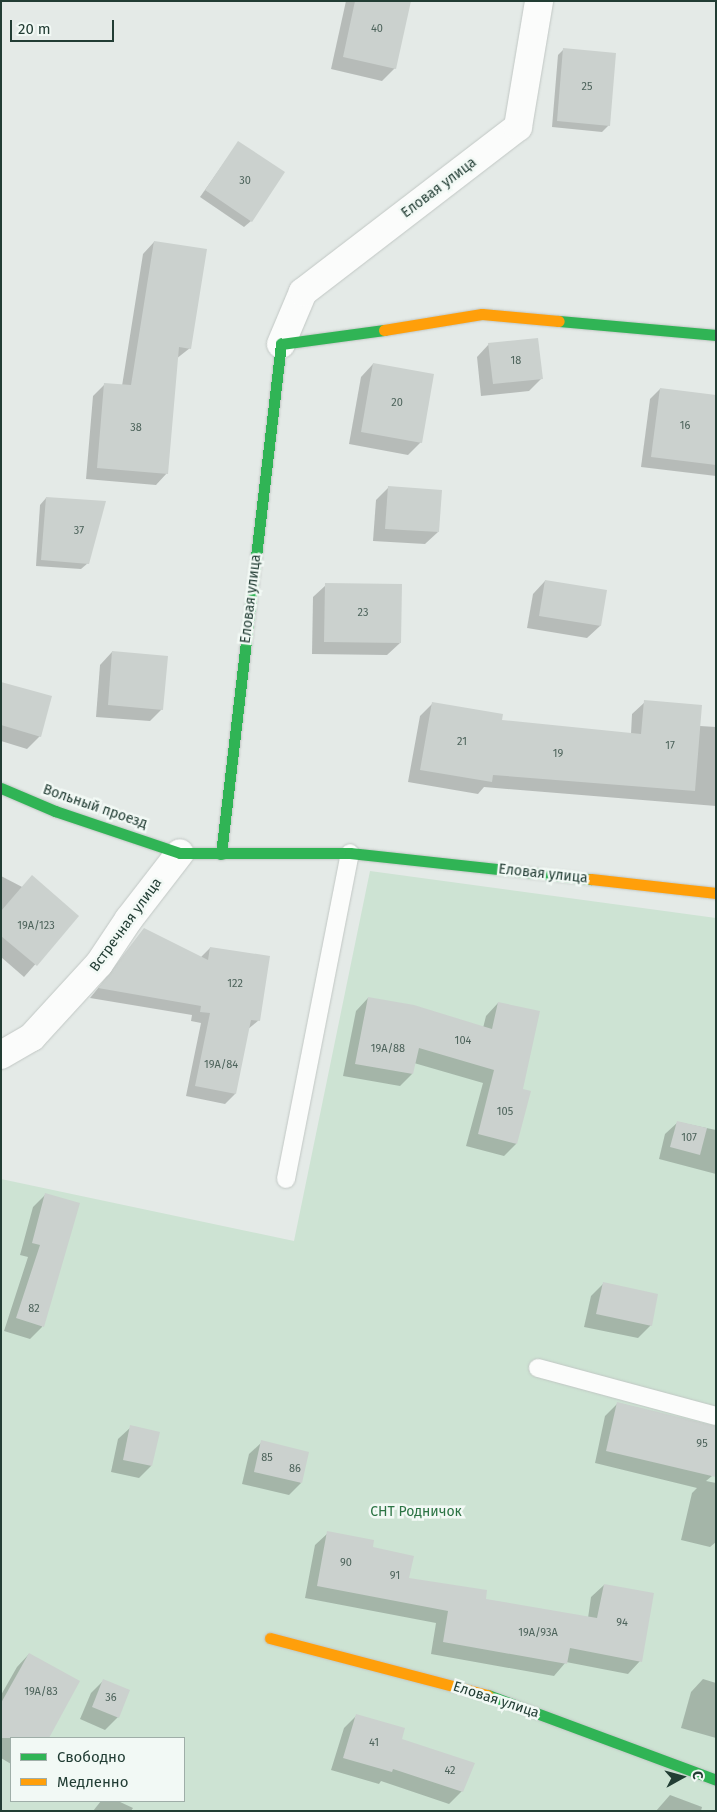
<!DOCTYPE html>
<html>
<head>
<meta charset="utf-8">
<style>
  body { margin:0 }
  #map { position:relative; width:717px; height:1812px; overflow:hidden; background:#e4eae7; font-family:"Fira Sans",sans-serif }
  div>[style] { position:absolute }
  .green>* { inset:0; background:#cde3d3 }
  .shadow>* { inset:0; background:#0003 }
  .building>* { inset:0; background:#cbd1ce }
  .roads { filter:drop-shadow(0 0 1px #c1c7c4) drop-shadow(0 0 1px #c1c7c4) }
  .lane>* { height:18px; margin:-9px; padding:0 9px; transform-origin:9px; border-radius:9px; background:#fbfcfb }
  .street>* { height:28px; margin:-14px; padding:0 14px; transform-origin:14px; border-radius:14px; background:#fbfcfb }
  .fast>* { height:11px; margin:-5.5px; padding:0 5.5px; transform-origin:5.5px; border-radius:5.5px; background:#30b455 }
  .slow>* { height:11px; margin:-5.5px; padding:0 5.5px; transform-origin:5.5px; border-radius:5.5px; background:#ff9f0a }
  span { translate:-50% -50%; white-space:nowrap; text-align:center; line-height:1.15; -webkit-text-stroke:5px #f2f9f5; paint-order:stroke }
  .number-label { font-size:11px; color:#4d635b }
  .number-label span { -webkit-text-stroke-width:0 }
  .street-label { font-size:14px; color:#223d34 }
  .park-label { font-size:14px; color:#2c7444 }
  .frame { position:absolute; inset:0; border:2px solid #223d34; pointer-events:none }
  .legend { position:absolute; left:10px; top:1737px; width:175px; height:65px; box-sizing:border-box; background:#f2f9f5; border:1px solid #9faea8; margin:0; padding:6px 9px; list-style:none; font-size:15px; color:#223d34 }
  .legend li { display:flex; align-items:center; gap:10px; height:25px }
  .legend b { width:25px; border:1px solid #9faea8 }
  .north { position:absolute; left:657px; top:1752px; width:50px; height:50px; -webkit-text-stroke:4px #f2f9f5; paint-order:stroke; rotate:83deg; font-size:14px; font-weight:700; line-height:20px; text-align:center; color:#223d34 }
  .north::after { content:''; display:block; margin:auto; width:18px; height:22px; background:#223d34; clip-path:polygon(50% 0,100% 100%,50% 72%,0 100%) }
  .scale { position:absolute; left:10px; top:20px; width:104px; height:22px; box-sizing:border-box; border:2px solid #223d34; border-top:0; padding-left:6px; font-size:15px; line-height:18px; white-space:nowrap; color:#223d34; -webkit-text-stroke:4px #f2f9f5; paint-order:stroke }
</style>
</head>
<body>
<div id="map">
  <div class="green">
    <div style="clip-path:polygon(evenodd,370px 871px,716px 918px,716px 1811px,1px 1811px,1px 1179px,294px 1241px,370px 871px,11px 1738px,184px 1738px,184px 1801px,11px 1801px,11px 1738px)"></div>
  </div>
  <div class="shadow">
    <div style="clip-path:polygon(346px 1px,410px 1px,395px 68px,382px 81px,331px 69px)"></div>
    <div style="clip-path:polygon(564px 49px,609px 125px,602px 132px,552px 127px,558px 55px)"></div>
    <div style="clip-path:polygon(238px 143px,251px 221px,244px 227px,200px 197px)"></div>
    <div style="clip-path:polygon(154px 242px,190px 348px,176px 359px,167px 473px,156px 485px,86px 479px,93px 396px,105px 384px,122px 386px,143px 254px)"></div>
    <div style="clip-path:polygon(489px 344px,542px 378px,529px 391px,481px 396px,477px 357px)"></div>
    <div style="clip-path:polygon(373px 364px,421px 442px,408px 455px,349px 444px,361px 377px)"></div>
    <div style="clip-path:polygon(660px 389px,716px 397px,716px 476px,641px 467px,650px 399px)"></div>
    <div style="clip-path:polygon(388px 488px,438px 532px,425px 544px,373px 541px,376px 500px)"></div>
    <div style="clip-path:polygon(46px 498px,88px 563px,81px 569px,36px 566px,40px 505px)"></div>
    <div style="clip-path:polygon(545px 581px,605px 591px,600px 626px,587px 638px,527px 628px,533px 594px)"></div>
    <div style="clip-path:polygon(326px 585px,400px 643px,387px 655px,312px 654px,313px 597px)"></div>
    <div style="clip-path:polygon(112px 652px,162px 709px,150px 721px,96px 717px,100px 665px)"></div>
    <div style="clip-path:polygon(1px 683px,40px 736px,27px 749px,1px 741px)"></div>
    <div style="clip-path:polygon(645px 702px,700px 726px,716px 727px,716px 806px,484px 787px,478px 794px,408px 782px,420px 716px,433px 703px,501px 721px,631px 734px,632px 714px)"></div>
    <div style="clip-path:polygon(1px 876px,78px 916px,24px 977px,1px 957px)"></div>
    <div style="clip-path:polygon(145px 930px,200px 958px,210px 948px,259px 1020px,247px 1030px,235px 1094px,225px 1104px,186px 1096px,201px 1023px,191px 1021px,192px 1015px,90px 998px)"></div>
    <div style="clip-path:polygon(368px 998px,483px 1028px,486px 1016px,498px 1003px,522px 1089px,516px 1144px,504px 1156px,466px 1146px,483px 1083px,414px 1063px,412px 1074px,400px 1086px,343px 1076px,356px 1011px)"></div>
    <div style="clip-path:polygon(678px 1122px,716px 1130px,716px 1174px,659px 1159px,665px 1134px)"></div>
    <div style="clip-path:polygon(45px 1195px,79px 1204px,42px 1327px,30px 1339px,4px 1331px,28px 1257px,20px 1255px,33px 1207px)"></div>
    <div style="clip-path:polygon(603px 1284px,651px 1325px,638px 1338px,584px 1327px,591px 1296px)"></div>
    <div style="clip-path:polygon(618px 1403px,712px 1476px,706px 1481px,716px 1483px,716px 1542px,710px 1547px,681px 1540px,692px 1493px,697px 1488px,595px 1463px,605px 1416px)"></div>
    <div style="clip-path:polygon(131px 1427px,158px 1433px,151px 1466px,139px 1478px,111px 1472px,118px 1439px)"></div>
    <div style="clip-path:polygon(262px 1442px,301px 1483px,289px 1495px,242px 1484px,249px 1454px)"></div>
    <div style="clip-path:polygon(328px 1533px,372px 1548px,408px 1579px,484px 1600px,588px 1618px,591px 1597px,604px 1585px,640px 1661px,628px 1674px,566px 1662px,554px 1676px,431px 1654px,436px 1623px,305px 1598px,315px 1545px)"></div>
    <div style="clip-path:polygon(29px 1654px,78px 1682px,47px 1738px,11px 1738px,11px 1764px,1px 1758px,1px 1695px,17px 1667px)"></div>
    <div style="clip-path:polygon(703px 1679px,716px 1683px,716px 1738px,681px 1728px,691px 1692px)"></div>
    <div style="clip-path:polygon(103px 1681px,118px 1717px,105px 1730px,80px 1719px,91px 1693px)"></div>
    <div style="clip-path:polygon(356px 1716px,400px 1740px,462px 1791px,449px 1804px,381px 1781px,379px 1784px,331px 1770px,344px 1728px)"></div>
    <div style="clip-path:polygon(670px 1795px,702px 1807px,701px 1811px,656px 1811px)"></div>
    <div style="clip-path:polygon(101px 1801px,118px 1801px,133px 1808px,131px 1811px,93px 1811px)"></div>
  </div>
  <div class="building">
    <div style="clip-path:polygon(355px 1px,411px 1px,396px 69px,343px 57px)"></div>
    <div style="clip-path:polygon(563px 48px,616px 53px,610px 126px,557px 121px)"></div>
    <div style="clip-path:polygon(238px 141px,285px 172px,252px 222px,205px 190px)"></div>
    <div style="clip-path:polygon(154px 241px,207px 249px,191px 349px,179px 347px,168px 474px,97px 468px,104px 383px,131px 385px)"></div>
    <div style="clip-path:polygon(538px 338px,543px 379px,493px 384px,488px 343px)"></div>
    <div style="clip-path:polygon(373px 363px,434px 374px,422px 443px,361px 432px)"></div>
    <div style="clip-path:polygon(660px 388px,716px 395px,716px 465px,651px 457px)"></div>
    <div style="clip-path:polygon(388px 486px,442px 490px,439px 532px,385px 529px)"></div>
    <div style="clip-path:polygon(46px 497px,106px 501px,89px 564px,41px 560px)"></div>
    <div style="clip-path:polygon(545px 580px,607px 590px,601px 626px,539px 616px)"></div>
    <div style="clip-path:polygon(325px 583px,402px 584px,401px 643px,324px 642px)"></div>
    <div style="clip-path:polygon(112px 651px,168px 656px,163px 710px,108px 705px)"></div>
    <div style="clip-path:polygon(1px 682px,52px 696px,41px 737px,1px 725px)"></div>
    <div style="clip-path:polygon(644px 700px,702px 705px,695px 791px,493px 775px,492px 782px,420px 770px,432px 702px,503px 714px,502px 720px,641px 734px)"></div>
    <div style="clip-path:polygon(32px 875px,79px 916px,37px 966px,1px 936px,1px 911px)"></div>
    <div style="clip-path:polygon(144px 928px,208px 960px,210px 947px,270px 956px,260px 1021px,251px 1020px,236px 1094px,195px 1086px,210px 1013px,200px 1012px,201px 1006px,98px 988px)"></div>
    <div style="clip-path:polygon(368px 997px,414px 1005px,492px 1029px,498px 1002px,540px 1011px,523px 1089px,531px 1091px,517px 1144px,478px 1134px,494px 1070px,419px 1048px,413px 1074px,355px 1064px)"></div>
    <div style="clip-path:polygon(677px 1121px,707px 1128px,700px 1155px,670px 1147px)"></div>
    <div style="clip-path:polygon(45px 1193px,80px 1203px,44px 1327px,16px 1318px,40px 1245px,32px 1243px)"></div>
    <div style="clip-path:polygon(603px 1282px,658px 1294px,652px 1326px,596px 1314px)"></div>
    <div style="clip-path:polygon(617px 1402px,716px 1426px,716px 1477px,606px 1451px)"></div>
    <div style="clip-path:polygon(130px 1425px,160px 1432px,152px 1466px,123px 1460px)"></div>
    <div style="clip-path:polygon(261px 1440px,309px 1452px,302px 1483px,254px 1472px)"></div>
    <div style="clip-path:polygon(327px 1531px,374px 1540px,373px 1547px,414px 1556px,409px 1578px,487px 1590px,486px 1599px,597px 1618px,604px 1584px,654px 1593px,642px 1662px,570px 1648px,567px 1664px,443px 1642px,448px 1611px,317px 1586px)"></div>
    <div style="clip-path:polygon(29px 1653px,80px 1681px,49px 1738px,1px 1738px,1px 1703px)"></div>
    <div style="clip-path:polygon(103px 1679px,130px 1690px,119px 1718px,92px 1707px)"></div>
    <div style="clip-path:polygon(356px 1714px,405px 1728px,402px 1739px,475px 1763px,463px 1792px,393px 1769px,392px 1772px,343px 1758px)"></div>
  </div>
  <div class="roads">
    <div class="lane">
      <div style="left:286px;top:1179px;width:332px;rotate:-78.9deg"></div>
      <div style="left:538px;top:1368px;width:184px;rotate:15.1deg"></div>
    </div>
    <div class="street">
      <div style="left:281px;top:344px;width:56px;rotate:-67.1deg"></div>
      <div style="left:303px;top:292px;width:271px;rotate:-37.5deg"></div>
      <div style="left:518px;top:127px;width:128px;rotate:-80.5deg"></div>
      <div style="left:1px;top:1055px;width:36px;rotate:-30deg"></div>
      <div style="left:32px;top:1037px;width:99px;rotate:-47.5deg"></div>
      <div style="left:99px;top:964px;width:54px;rotate:-56.3deg"></div>
      <div style="left:129px;top:919px;width:83px;rotate:-52.3deg"></div>
    </div>
    <div class="fast">
      <div style="left:559px;top:321px;width:158px;rotate:5.1deg"></div>
      <div style="left:1px;top:788px;width:59px;rotate:23.1deg"></div>
      <div style="left:55px;top:811px;width:132px;rotate:18.6deg"></div>
      <div style="left:180px;top:853px;width:170px"></div>
      <div style="left:350px;top:853px;width:242px;rotate:6.2deg"></div>
      <div style="left:221px;top:854px;width:514px;rotate:-83.29deg"></div>
      <div style="left:281px;top:344px;width:104px;rotate:-7.7deg"></div>
      <div style="left:488px;top:1695px;width:243px;rotate:20.4deg"></div>
    </div>
    <div class="slow">
      <div style="left:384px;top:330px;width:99px;rotate:-9.3deg"></div>
      <div style="left:482px;top:314px;width:77px;rotate:5.2deg"></div>
      <div style="left:591px;top:879px;width:126px;rotate:6.4deg"></div>
      <div style="left:270px;top:1638px;width:225px;rotate:14.7deg"></div>
    </div>
  </div>
  <div class="number-label">
    <span style="left:377px;top:29px">40</span>
    <span style="left:587px;top:87px">25</span>
    <span style="left:245px;top:181px">30</span>
    <span style="left:516px;top:361px">18</span>
    <span style="left:397px;top:403px">20</span>
    <span style="left:685px;top:426px">16</span>
    <span style="left:136px;top:428px">38</span>
    <span style="left:79px;top:531px">37</span>
    <span style="left:363px;top:613px">23</span>
    <span style="left:462px;top:742px">21</span>
    <span style="left:670px;top:746px">17</span>
    <span style="left:558px;top:754px">19</span>
    <span style="left:36px;top:926px">19А/123</span>
    <span style="left:235px;top:984px">122</span>
    <span style="left:463px;top:1041px">104</span>
    <span style="left:388px;top:1049px">19А/88</span>
    <span style="left:221px;top:1065px">19А/84</span>
    <span style="left:505px;top:1112px">105</span>
    <span style="left:689px;top:1138px">107</span>
    <span style="left:34px;top:1309px">82</span>
    <span style="left:702px;top:1444px">95</span>
    <span style="left:267px;top:1458px">85</span>
    <span style="left:295px;top:1469px">86</span>
    <span style="left:346px;top:1563px">90</span>
    <span style="left:395px;top:1576px">91</span>
    <span style="left:622px;top:1623px">94</span>
    <span style="left:538px;top:1633px">19А/93А</span>
    <span style="left:41px;top:1692px">19А/83</span>
    <span style="left:111px;top:1698px">36</span>
    <span style="left:374px;top:1743px">41</span>
    <span style="left:450px;top:1771px">42</span>
  </div>
  <div class="street-label">
    <span style="left:439px;top:188px;rotate:-37deg">Еловая улица</span>
    <span style="left:251px;top:599px;rotate:-83deg">Еловая улица</span>
    <span style="left:95px;top:807px;rotate:19deg">Вольный проезд</span>
    <span style="left:543px;top:874px;rotate:6deg">Еловая улица</span>
    <span style="left:126px;top:925px;rotate:-54deg">Встречная улица</span>
    <span style="left:496px;top:1700px;rotate:18deg">Еловая улица</span>
  </div>
  <div class="park-label">
    <span style="left:416px;top:1512px">СНТ Родничок</span>
  </div>
  <div class="frame"></div>
  <ul class="legend">
  <li><b style="height:6px;background:#30b455"></b>Свободно</li>
  <li><b style="height:6px;background:#ff9f0a"></b>Медленно</li>
  </ul>
  <div class="north">С</div>
  <div class="scale">20 m</div>
</div>
</body>
</html>
